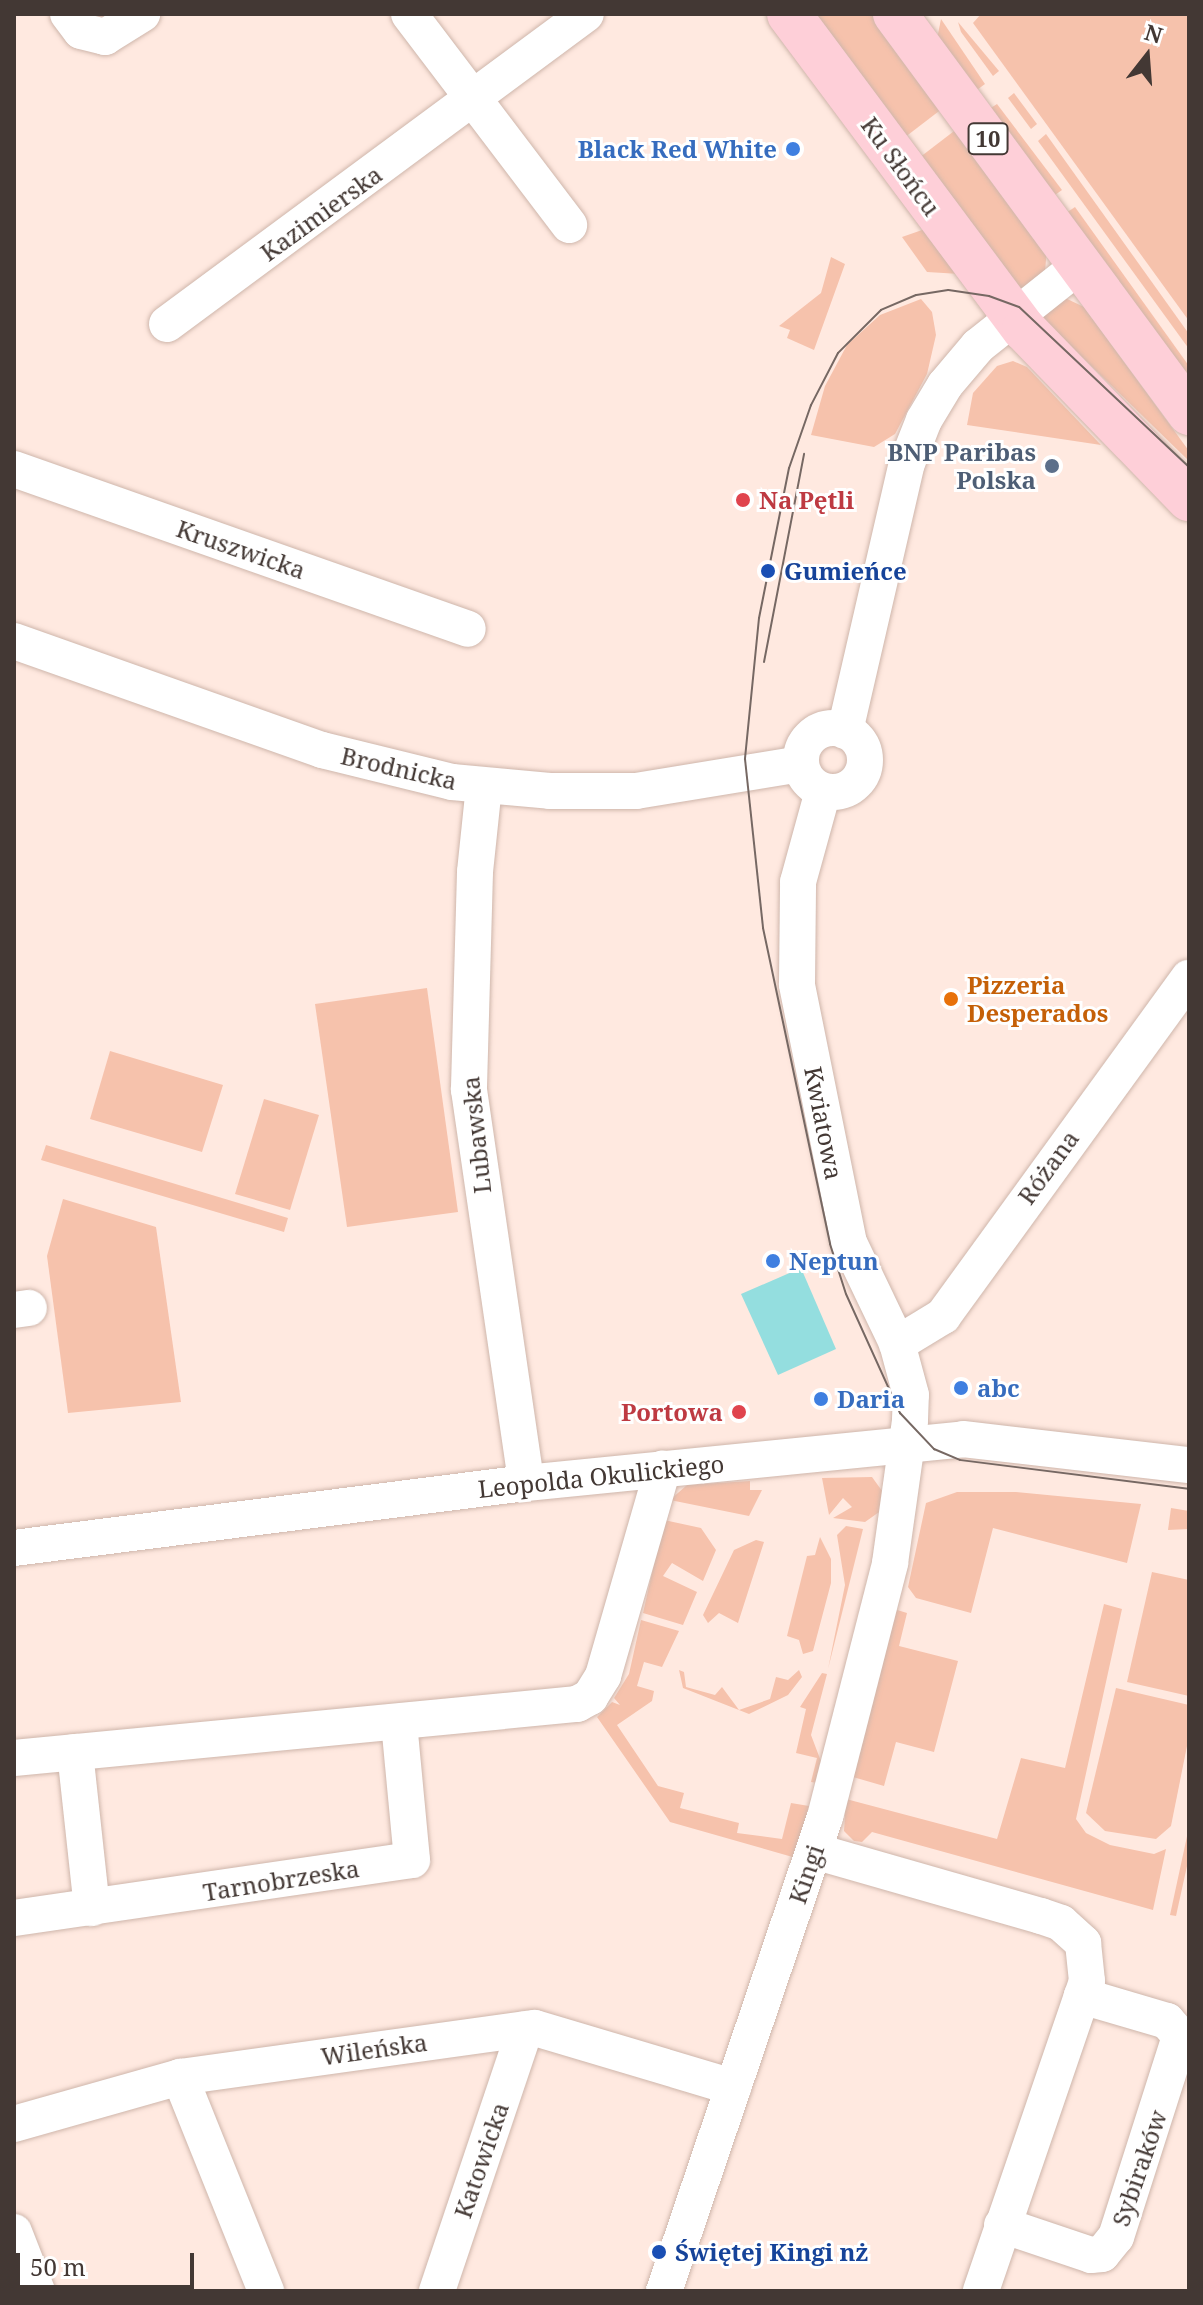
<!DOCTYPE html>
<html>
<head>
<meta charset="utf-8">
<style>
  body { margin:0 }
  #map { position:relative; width:1203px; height:2305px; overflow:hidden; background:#ffe9e0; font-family:"Noto Serif",serif }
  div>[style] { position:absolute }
  .green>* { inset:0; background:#f6c2ac }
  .water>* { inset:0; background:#94dedf }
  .roads { filter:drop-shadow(0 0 2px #cfb6ab) drop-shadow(0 0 2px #cfb6ab) }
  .minor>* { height:36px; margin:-18px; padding:0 18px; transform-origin:18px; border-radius:18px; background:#fff }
  .minor>.ring { margin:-18px; padding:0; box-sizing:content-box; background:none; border:36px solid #fff; border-radius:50% }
  .major>* { height:44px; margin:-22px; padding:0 22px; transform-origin:22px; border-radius:22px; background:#fecfd8 }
  .tram>* { height:2px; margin:-1px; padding:0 1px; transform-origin:1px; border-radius:1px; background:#766863 }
  .dots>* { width:22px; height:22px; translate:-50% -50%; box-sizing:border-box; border:4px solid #fff; border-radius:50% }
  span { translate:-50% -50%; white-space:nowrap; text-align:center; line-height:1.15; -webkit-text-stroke:6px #fff; paint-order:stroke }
  .shield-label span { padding:2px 6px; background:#fff; border:2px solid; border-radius:6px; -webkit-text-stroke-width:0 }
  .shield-label { font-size:22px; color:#433834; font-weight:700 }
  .shop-label { font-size:24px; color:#366cbe; font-weight:700 }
  .right { translate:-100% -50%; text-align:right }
  .left { translate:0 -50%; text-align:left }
  .street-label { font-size:24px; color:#433834 }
  .service-label { font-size:24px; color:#4e5e75; font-weight:700 }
  .health-label { font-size:24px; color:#be3a42; font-weight:700 }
  .transit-label { font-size:24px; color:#164399; font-weight:700 }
  .food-label { font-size:24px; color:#c56008; font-weight:700 }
  .frame { position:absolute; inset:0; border:16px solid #433834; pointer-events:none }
  .north { position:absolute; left:1107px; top:16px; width:80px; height:80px; -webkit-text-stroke:6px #fff; paint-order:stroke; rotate:17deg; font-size:22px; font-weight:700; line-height:32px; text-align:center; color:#433834 }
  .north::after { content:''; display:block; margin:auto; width:28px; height:36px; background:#433834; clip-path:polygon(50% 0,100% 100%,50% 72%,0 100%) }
  .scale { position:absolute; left:16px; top:2253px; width:178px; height:36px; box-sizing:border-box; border:4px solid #433834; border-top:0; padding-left:10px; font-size:24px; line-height:28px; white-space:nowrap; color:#433834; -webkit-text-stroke:6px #fff; paint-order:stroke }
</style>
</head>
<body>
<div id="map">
  <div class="green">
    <div style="clip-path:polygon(806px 14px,881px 14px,947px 105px,900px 141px)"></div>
    <div style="clip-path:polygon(981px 14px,1189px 14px,1189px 321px,973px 23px)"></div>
    <div style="clip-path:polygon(941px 19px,985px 84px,970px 95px,937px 39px)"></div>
    <div style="clip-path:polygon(958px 22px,999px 71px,993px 76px,961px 32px)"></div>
    <div style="clip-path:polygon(1014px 93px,1037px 124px,1031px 129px,1008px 98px)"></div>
    <div style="clip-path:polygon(997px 104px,1062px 190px,1048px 200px,983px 113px)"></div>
    <div style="clip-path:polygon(962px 125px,1047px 248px,1045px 272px,1019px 292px,915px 161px)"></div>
    <div style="clip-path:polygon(1046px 134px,1189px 334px,1189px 349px,1038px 141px)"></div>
    <div style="clip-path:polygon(1075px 207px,1189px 366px,1189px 390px,1060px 217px)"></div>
    <div style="clip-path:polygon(925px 229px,960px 274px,927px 272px,902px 237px)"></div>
    <div style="clip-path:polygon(831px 257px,845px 264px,814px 350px,787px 338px,790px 330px,779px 326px,821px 293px)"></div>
    <div style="clip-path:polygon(1063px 297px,1084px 307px,1189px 451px,1189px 461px,1043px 319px,1043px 311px)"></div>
    <div style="clip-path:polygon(921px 299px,932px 312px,936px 335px,927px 374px,895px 434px,874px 447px,811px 435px,825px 386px,847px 345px,880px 315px)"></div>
    <div style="clip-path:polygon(1013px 361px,1027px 367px,1101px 445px,967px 425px,973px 393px,997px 366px)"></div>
    <div style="clip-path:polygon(427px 988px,458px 1212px,347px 1227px,315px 1004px)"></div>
    <div style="clip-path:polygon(110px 1051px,223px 1085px,202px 1152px,90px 1119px)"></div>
    <div style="clip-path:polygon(264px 1099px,319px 1115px,290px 1210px,235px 1194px)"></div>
    <div style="clip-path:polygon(46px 1145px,288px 1218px,284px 1232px,41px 1160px)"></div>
    <div style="clip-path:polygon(63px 1199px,156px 1227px,181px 1402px,68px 1413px,47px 1256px)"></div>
    <div style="clip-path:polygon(872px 1477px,885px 1495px,882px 1510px,865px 1522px,833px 1518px,852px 1507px,843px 1498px,829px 1515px,822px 1478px)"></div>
    <div style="clip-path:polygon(750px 1481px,750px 1490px,762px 1490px,749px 1516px,670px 1500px,687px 1485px)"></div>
    <div style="clip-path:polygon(957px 1492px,1016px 1492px,1141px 1504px,1127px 1563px,993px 1528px,971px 1613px,916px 1598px,908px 1587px,926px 1503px)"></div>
    <div style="clip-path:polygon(1171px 1508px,1189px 1511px,1189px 1529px,1168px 1530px)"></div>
    <div style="clip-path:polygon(664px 1520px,701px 1528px,716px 1550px,703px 1581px,672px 1563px,663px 1576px,697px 1592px,683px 1625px,643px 1613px)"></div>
    <div style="clip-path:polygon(846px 1526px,863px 1529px,828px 1669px,845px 1585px,837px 1535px)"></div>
    <div style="clip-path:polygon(820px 1537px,831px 1559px,831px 1583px,813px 1651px,803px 1654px,799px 1640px,787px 1636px,807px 1556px,815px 1555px)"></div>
    <div style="clip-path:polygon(756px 1540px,764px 1542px,738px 1623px,719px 1613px,708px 1623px,703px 1615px,734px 1550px)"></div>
    <div style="clip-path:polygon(1152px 1572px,1189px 1580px,1189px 1696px,1127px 1682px)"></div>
    <div style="clip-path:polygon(1104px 1604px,1122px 1609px,1076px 1819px,1086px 1833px,1110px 1845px,1154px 1854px,1166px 1849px,1153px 1910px,872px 1832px,862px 1842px,854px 1841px,844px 1831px,846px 1799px,997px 1839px,1021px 1758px,1065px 1768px)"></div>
    <div style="clip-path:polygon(894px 1609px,907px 1613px,899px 1646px,958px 1661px,934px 1752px,896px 1742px,884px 1786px,853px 1777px)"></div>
    <div style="clip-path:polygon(641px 1620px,679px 1631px,662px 1667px,644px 1662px,637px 1686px,654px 1691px,652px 1701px,617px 1725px,658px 1786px,684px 1793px,680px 1808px,739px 1823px,737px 1833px,782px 1839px,791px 1803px,809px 1806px,796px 1858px,670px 1822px,597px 1717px,612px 1702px,620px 1705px,614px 1698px,629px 1674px)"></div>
    <div style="clip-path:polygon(679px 1670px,684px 1672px,686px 1687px,715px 1695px,722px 1687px,739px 1710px,770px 1699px,776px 1677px,788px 1680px,799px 1670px,802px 1677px,788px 1695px,749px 1714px,683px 1688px)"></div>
    <div style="clip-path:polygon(822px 1673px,827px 1674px,811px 1735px,822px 1764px,817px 1783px,811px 1782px,817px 1758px,796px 1753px,806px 1709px,800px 1707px)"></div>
    <div style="clip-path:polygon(1116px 1688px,1189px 1705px,1189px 1736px,1171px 1826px,1156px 1839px,1105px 1831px,1086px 1813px)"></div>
    <div style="clip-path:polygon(1189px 1827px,1189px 1857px,1176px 1916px,1170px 1915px)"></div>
  </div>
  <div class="water">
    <div style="clip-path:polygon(801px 1268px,836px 1349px,778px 1375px,741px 1294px)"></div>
  </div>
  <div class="roads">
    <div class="minor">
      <div style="left:68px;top:14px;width:21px;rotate:53deg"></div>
      <div style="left:81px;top:31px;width:25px;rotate:14deg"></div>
      <div style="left:105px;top:37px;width:44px;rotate:-31.9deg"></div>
      <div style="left:409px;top:14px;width:265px;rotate:52.8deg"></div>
      <div style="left:167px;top:324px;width:521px;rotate:-36.5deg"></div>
      <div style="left:14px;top:469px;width:481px;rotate:19.4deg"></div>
      <div style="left:14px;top:641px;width:327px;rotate:19.5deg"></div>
      <div style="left:322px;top:750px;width:134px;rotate:13.8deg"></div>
      <div style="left:452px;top:782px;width:98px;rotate:5.2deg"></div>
      <div style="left:550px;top:791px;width:86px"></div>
      <div style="left:636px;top:791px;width:167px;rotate:-9.3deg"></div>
      <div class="ring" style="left:801px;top:728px;width:28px;height:28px"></div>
      <div style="left:845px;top:731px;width:275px;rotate:-77deg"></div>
      <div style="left:907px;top:463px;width:46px;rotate:-68.4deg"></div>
      <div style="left:924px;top:420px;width:41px;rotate:-59deg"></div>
      <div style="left:945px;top:385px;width:51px;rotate:-49.8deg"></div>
      <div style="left:978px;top:346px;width:132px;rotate:-38.5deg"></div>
      <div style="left:484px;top:786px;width:86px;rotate:96deg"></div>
      <div style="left:475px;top:872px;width:218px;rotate:91.6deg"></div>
      <div style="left:469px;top:1090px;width:397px;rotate:81.7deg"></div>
      <div style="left:14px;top:1310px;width:15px;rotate:-8deg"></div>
      <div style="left:897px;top:1344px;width:54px;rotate:-31.3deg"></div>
      <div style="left:943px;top:1316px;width:418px;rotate:-54deg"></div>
      <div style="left:14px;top:1548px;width:516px;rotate:-7.24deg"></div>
      <div style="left:526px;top:1483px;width:439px;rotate:-5.7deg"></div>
      <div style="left:963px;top:1439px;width:227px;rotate:6.6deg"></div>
      <div style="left:75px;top:1752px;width:157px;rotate:83.8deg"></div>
      <div style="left:14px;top:1758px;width:566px;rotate:-5.48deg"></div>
      <div style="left:577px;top:1704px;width:15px;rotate:-28deg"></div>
      <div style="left:590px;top:1697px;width:25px;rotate:-58deg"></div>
      <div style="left:603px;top:1676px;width:216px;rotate:-73.9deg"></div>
      <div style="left:814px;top:1851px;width:236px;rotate:16deg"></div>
      <div style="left:1041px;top:1916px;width:21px;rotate:19deg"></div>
      <div style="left:1061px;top:1923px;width:30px;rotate:42deg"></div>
      <div style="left:1083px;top:1943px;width:38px;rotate:84deg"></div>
      <div style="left:1087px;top:1981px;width:328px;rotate:108.9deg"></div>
      <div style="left:14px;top:1918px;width:402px;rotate:-8.3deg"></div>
      <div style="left:412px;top:1860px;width:138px;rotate:-95.4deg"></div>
      <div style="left:180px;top:2077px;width:231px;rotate:68.1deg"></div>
      <div style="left:14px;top:2124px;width:173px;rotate:-15.8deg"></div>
      <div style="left:180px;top:2077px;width:358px;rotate:-7.9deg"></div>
      <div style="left:535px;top:2028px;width:207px;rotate:16.6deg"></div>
      <div style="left:1002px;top:2225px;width:94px;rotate:18.6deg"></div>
      <div style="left:1091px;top:2255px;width:11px;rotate:-5deg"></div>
      <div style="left:1102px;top:2254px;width:22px;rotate:-51deg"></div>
      <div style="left:1116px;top:2237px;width:211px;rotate:-72.3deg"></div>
      <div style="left:1180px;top:2036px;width:20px;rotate:-131deg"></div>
      <div style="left:1167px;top:2021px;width:89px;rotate:-163.6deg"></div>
      <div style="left:14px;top:2232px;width:63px;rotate:68.7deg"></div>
      <div style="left:437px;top:2291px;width:276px;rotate:-71.4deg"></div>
      <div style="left:664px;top:2291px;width:501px;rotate:-71.24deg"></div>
      <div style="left:825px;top:1817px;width:262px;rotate:-75.6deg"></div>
      <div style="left:890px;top:1563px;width:144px;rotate:-82deg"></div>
      <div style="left:910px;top:1420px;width:25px;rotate:-88deg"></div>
      <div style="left:911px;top:1395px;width:54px;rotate:-105.1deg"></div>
      <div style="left:897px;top:1343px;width:111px;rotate:-115.6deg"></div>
      <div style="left:849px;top:1243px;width:264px;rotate:-101.4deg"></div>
      <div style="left:797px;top:984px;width:102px;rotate:-89.4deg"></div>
      <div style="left:798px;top:882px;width:94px;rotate:-74.6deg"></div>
    </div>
    <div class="major">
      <div style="left:789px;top:14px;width:393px;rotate:53.3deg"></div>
      <div style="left:1024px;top:329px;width:237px;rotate:45.9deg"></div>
      <div style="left:895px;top:14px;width:496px;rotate:53.6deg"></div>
    </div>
  </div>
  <div class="tram">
    <div style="left:1189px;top:467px;width:233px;rotate:-136.7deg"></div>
    <div style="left:1019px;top:307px;width:32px;rotate:-160deg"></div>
    <div style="left:989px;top:296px;width:41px;rotate:-171.7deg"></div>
    <div style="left:948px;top:290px;width:32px;rotate:171deg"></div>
    <div style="left:916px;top:295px;width:38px;rotate:157deg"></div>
    <div style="left:881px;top:310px;width:61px;rotate:135deg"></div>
    <div style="left:838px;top:353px;width:59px;rotate:117.4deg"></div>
    <div style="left:811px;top:405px;width:67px;rotate:109.2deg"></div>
    <div style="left:789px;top:468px;width:153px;rotate:101.3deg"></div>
    <div style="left:759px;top:618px;width:142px;rotate:95.7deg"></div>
    <div style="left:745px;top:759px;width:170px;rotate:83.9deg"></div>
    <div style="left:763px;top:928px;width:323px;rotate:78deg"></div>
    <div style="left:830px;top:1244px;width:52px;rotate:72.3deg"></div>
    <div style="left:846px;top:1294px;width:131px;rotate:65.6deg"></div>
    <div style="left:900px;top:1413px;width:50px;rotate:46.6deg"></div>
    <div style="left:934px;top:1449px;width:28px;rotate:23deg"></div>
    <div style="left:960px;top:1460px;width:231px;rotate:7.2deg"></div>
    <div style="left:764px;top:662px;width:212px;rotate:-79.1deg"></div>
  </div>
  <div class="dots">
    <div style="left:793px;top:149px;background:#3f7fe0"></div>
    <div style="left:1052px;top:466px;background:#5c6f8a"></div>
    <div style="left:743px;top:500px;background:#e0444e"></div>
    <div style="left:768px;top:571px;background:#1a4fb4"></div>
    <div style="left:951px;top:999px;background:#e8710a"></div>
    <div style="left:773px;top:1261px;background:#3f7fe0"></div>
    <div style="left:961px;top:1388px;background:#3f7fe0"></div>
    <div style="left:821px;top:1399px;background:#3f7fe0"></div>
    <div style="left:739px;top:1412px;background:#e0444e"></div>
    <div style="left:659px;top:2252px;background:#1a4fb4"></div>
  </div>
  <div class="shield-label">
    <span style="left:988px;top:139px">10</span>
  </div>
  <div class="shop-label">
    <span class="right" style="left:777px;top:149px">Black Red White</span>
    <span class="left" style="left:789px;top:1261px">Neptun</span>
    <span class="left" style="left:977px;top:1388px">abc</span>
    <span class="left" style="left:837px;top:1399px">Daria</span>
  </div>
  <div class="street-label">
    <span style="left:901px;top:166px;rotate:54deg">Ku Słońcu</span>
    <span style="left:321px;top:213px;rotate:-36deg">Kazimierska</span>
    <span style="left:241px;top:549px;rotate:19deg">Kruszwicka</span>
    <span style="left:399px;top:768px;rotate:13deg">Brodnicka</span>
    <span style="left:824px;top:1123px;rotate:79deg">Kwiatowa</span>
    <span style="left:476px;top:1135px;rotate:-96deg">Lubawska</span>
    <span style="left:1048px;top:1167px;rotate:-54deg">Różana</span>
    <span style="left:601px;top:1476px;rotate:-6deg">Leopolda Okulickiego</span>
    <span style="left:806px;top:1874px;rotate:-71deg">Kingi</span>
    <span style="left:281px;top:1880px;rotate:-9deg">Tarnobrzeska</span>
    <span style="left:374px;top:2049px;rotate:-8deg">Wileńska</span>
    <span style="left:481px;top:2160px;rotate:-71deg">Katowicka</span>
    <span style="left:1139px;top:2168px;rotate:-71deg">Sybiraków</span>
  </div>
  <div class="service-label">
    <span class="right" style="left:1036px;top:466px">BNP Paribas<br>Polska</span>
  </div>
  <div class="health-label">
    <span class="left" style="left:759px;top:500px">Na Pętli</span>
    <span class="right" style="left:723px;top:1412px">Portowa</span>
  </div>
  <div class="transit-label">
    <span class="left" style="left:784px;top:571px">Gumieńce</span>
    <span class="left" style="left:675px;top:2252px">Świętej Kingi nż</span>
  </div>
  <div class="food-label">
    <span class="left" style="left:967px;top:999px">Pizzeria<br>Desperados</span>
  </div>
  <div class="frame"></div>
  <div class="north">N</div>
  <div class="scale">50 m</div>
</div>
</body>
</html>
